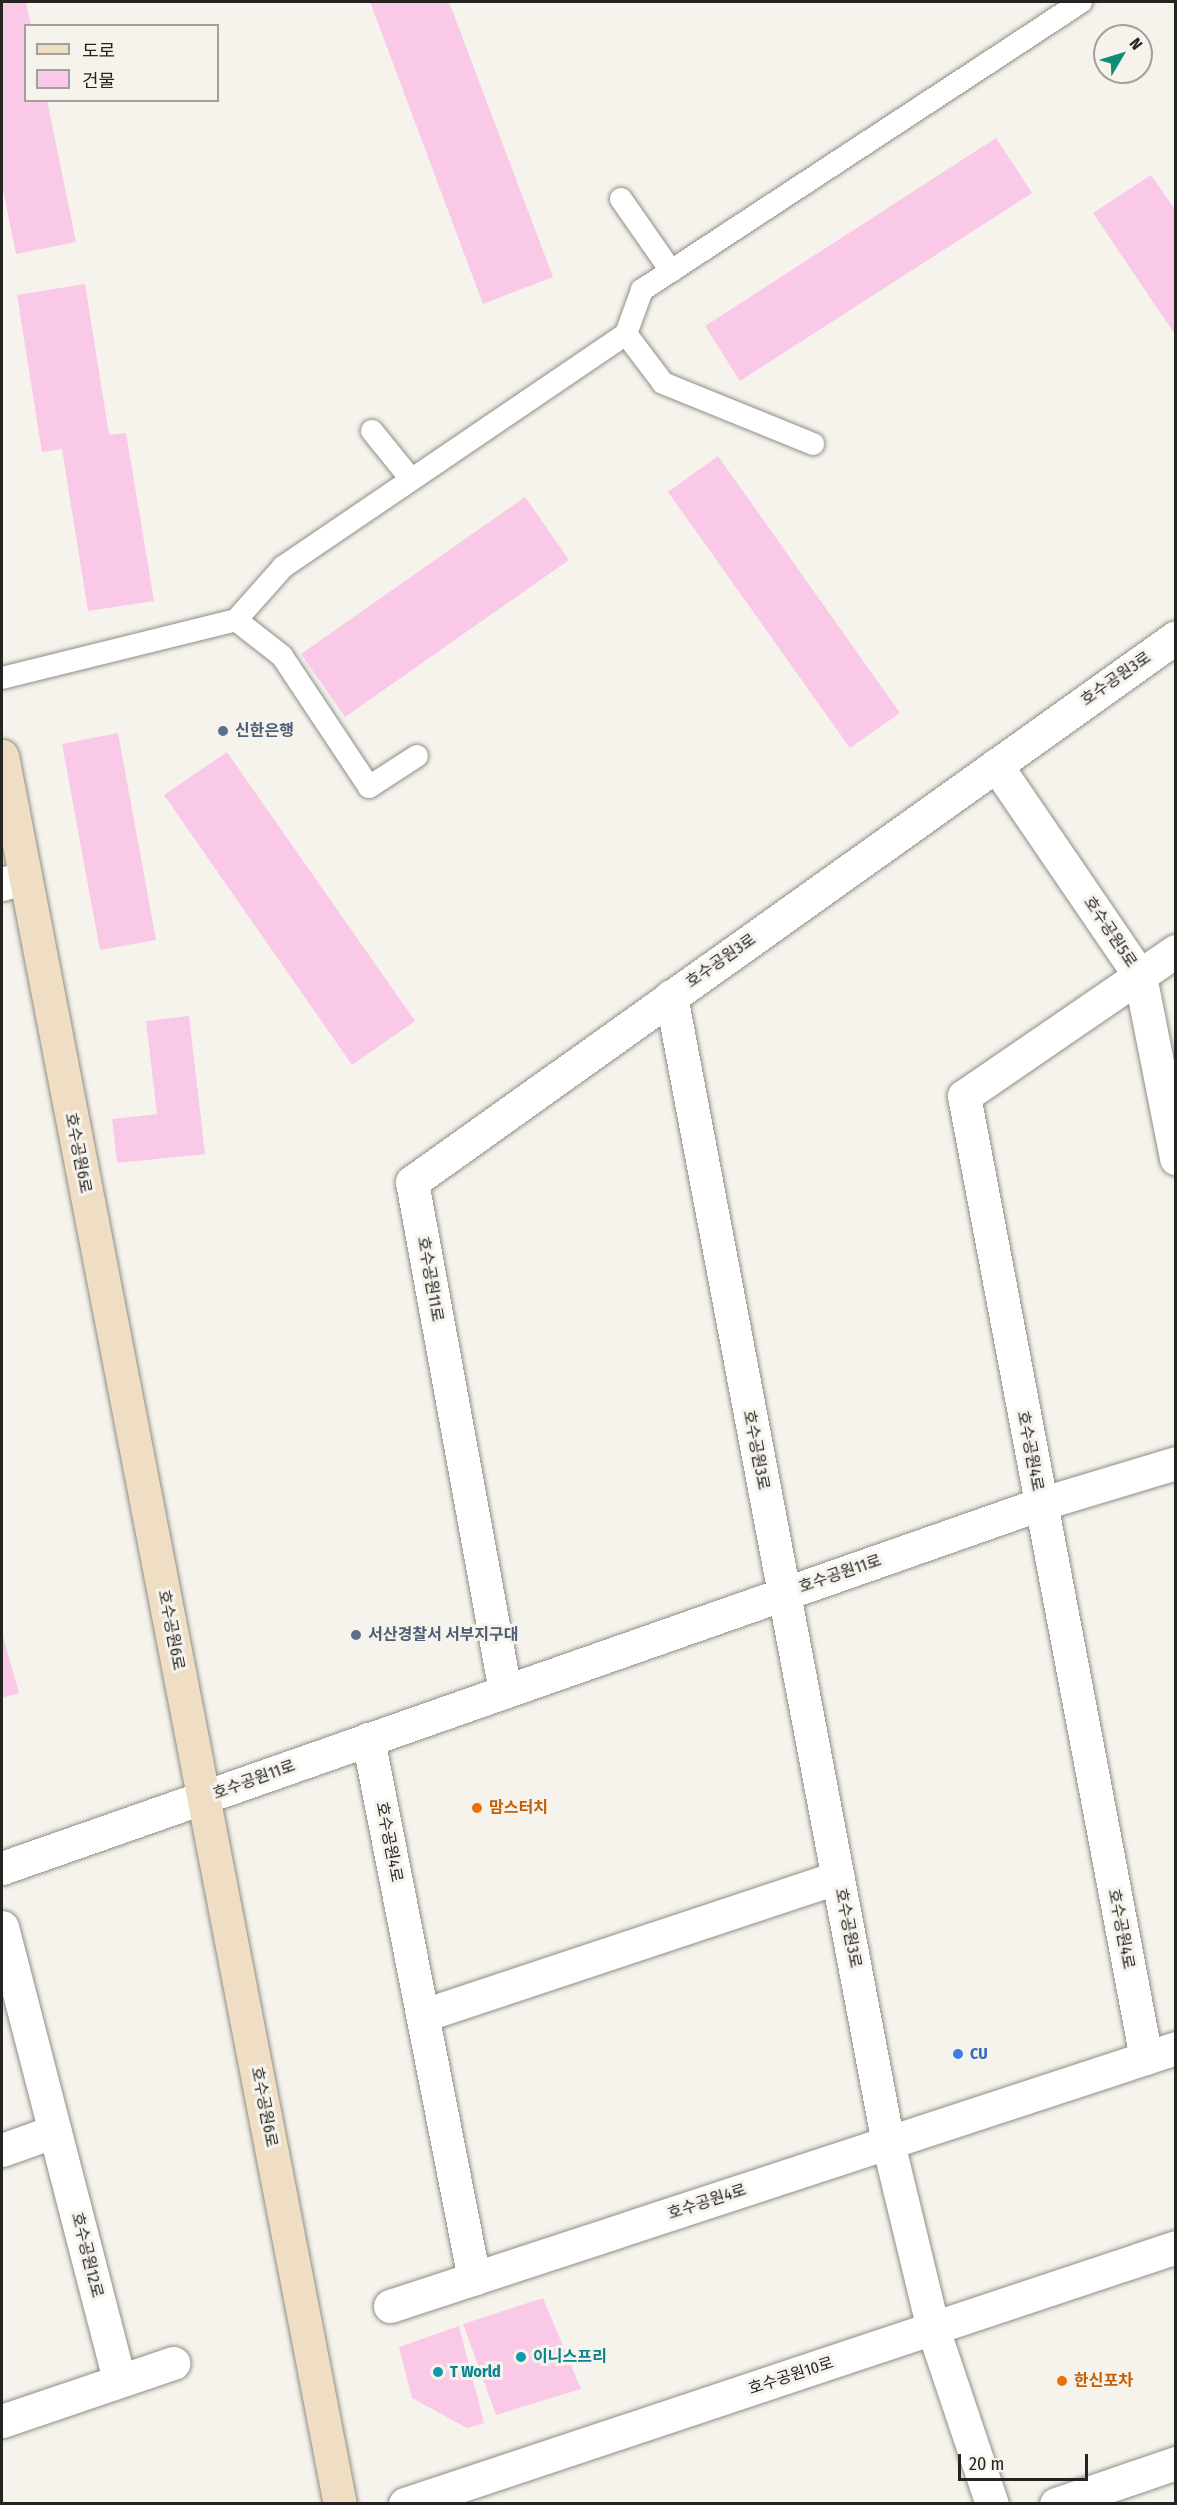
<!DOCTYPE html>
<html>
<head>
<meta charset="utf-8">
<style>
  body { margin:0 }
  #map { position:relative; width:1177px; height:2505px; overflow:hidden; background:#f5f3ec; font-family:"Fira Sans Condensed","Noto Sans KR",sans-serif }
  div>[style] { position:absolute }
  .building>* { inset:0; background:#fac9e7 }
  .roads { filter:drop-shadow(0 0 2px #8f8e86) drop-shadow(0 0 2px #8f8e86) }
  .lane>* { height:22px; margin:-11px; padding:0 11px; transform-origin:11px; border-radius:11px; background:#fff }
  .street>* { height:33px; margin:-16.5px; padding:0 16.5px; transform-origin:16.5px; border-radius:16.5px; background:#fff }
  .secondary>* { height:33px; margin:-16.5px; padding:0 16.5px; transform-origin:16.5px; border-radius:16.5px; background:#f0dec4 }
  .dots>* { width:16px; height:16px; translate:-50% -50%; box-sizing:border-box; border:3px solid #f5f3ec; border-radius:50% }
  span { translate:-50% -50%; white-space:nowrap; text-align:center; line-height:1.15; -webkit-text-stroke:6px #f5f3ec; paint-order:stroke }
  .street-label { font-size:16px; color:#252421 }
  .service-label { font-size:16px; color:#4e5e75; font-weight:700 }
  .left { translate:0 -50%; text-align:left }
  .food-label { font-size:16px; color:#c56008; font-weight:700 }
  .shop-label { font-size:16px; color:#366cbe; font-weight:700 }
  .culture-label { font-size:16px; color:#0d838f; font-weight:700 }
  .frame { position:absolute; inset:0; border:3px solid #252421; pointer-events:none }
  .legend { position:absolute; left:24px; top:24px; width:195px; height:78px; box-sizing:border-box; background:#f5f3ec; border:2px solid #a2a09b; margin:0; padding:8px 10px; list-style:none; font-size:18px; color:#252421 }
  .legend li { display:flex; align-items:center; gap:12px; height:30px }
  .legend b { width:30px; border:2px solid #a2a09b }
  .north { position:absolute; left:1093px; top:24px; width:60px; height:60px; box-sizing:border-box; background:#f5f3ec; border:2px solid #a2a09b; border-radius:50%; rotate:52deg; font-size:16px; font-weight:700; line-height:24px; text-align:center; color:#252421 }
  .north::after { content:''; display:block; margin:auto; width:21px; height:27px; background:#0d8e75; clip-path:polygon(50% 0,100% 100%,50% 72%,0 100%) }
  .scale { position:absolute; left:958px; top:2454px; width:130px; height:27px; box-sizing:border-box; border:3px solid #252421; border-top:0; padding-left:8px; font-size:18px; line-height:21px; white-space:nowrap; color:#252421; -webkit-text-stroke:4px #f5f3ec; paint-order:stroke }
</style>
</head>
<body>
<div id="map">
  <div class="building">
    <div style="clip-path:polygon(2px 2px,26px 2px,31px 26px,26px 26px,26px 100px,47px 100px,76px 242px,16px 254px,2px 184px)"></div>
    <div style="clip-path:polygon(370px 2px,449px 2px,553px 277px,483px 304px)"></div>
    <div style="clip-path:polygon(996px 138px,1032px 193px,740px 381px,705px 326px)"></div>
    <div style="clip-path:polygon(1151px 175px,1176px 211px,1176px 336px,1093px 213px)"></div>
    <div style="clip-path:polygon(85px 284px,109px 435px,126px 433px,154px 601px,88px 611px,62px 449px,42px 452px,17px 295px)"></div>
    <div style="clip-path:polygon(718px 456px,900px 713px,850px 748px,668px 492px)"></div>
    <div style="clip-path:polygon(525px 497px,569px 560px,345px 717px,301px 654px)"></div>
    <div style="clip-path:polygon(118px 733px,156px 940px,100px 950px,62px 744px)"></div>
    <div style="clip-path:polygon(227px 752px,415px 1021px,352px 1065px,164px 795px)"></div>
    <div style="clip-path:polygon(189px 1016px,205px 1154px,117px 1163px,112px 1119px,157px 1114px,146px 1021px)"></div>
    <div style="clip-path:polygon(2px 1633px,19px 1693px,2px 1698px)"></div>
    <div style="clip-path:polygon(543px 2298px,581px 2389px,496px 2415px,463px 2324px)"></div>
    <div style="clip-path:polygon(459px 2326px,484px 2423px,467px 2428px,412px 2398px,399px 2347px)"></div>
  </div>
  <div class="roads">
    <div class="lane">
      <div style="left:621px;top:199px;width:88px;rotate:55.2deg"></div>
      <div style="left:626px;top:334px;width:61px;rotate:52.9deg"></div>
      <div style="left:663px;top:383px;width:162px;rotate:22.1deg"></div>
      <div style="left:372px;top:431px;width:60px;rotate:51deg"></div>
      <div style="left:236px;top:620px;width:58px;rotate:38deg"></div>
      <div style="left:282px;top:656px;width:157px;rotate:56.4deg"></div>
      <div style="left:369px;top:787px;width:57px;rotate:-32.9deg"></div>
      <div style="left:2px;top:678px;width:241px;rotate:-13.9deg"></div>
      <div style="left:236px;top:620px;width:71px;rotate:-48.4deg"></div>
      <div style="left:283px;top:567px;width:415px;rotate:-34.2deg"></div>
      <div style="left:626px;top:334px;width:47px;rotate:-70deg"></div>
      <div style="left:642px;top:290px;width:525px;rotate:-33.27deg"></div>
    </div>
    <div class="street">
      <div style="left:996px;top:765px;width:255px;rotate:55.7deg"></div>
      <div style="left:1140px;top:976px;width:186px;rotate:78.8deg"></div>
      <div style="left:2px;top:884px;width:24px;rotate:-17deg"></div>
      <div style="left:671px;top:996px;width:1167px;rotate:79.29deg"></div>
      <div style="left:888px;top:2143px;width:191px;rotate:76.4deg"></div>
      <div style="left:933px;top:2329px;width:185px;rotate:71.4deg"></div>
      <div style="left:505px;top:1691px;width:517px;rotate:-100.35deg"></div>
      <div style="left:412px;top:1182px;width:938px;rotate:-35.5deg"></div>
      <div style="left:368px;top:1739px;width:550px;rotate:78.89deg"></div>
      <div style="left:2px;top:1868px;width:1100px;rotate:-19.32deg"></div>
      <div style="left:1040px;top:1504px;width:142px;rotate:-16.8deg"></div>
      <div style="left:2px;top:1927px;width:468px;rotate:75.5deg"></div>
      <div style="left:424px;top:2015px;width:436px;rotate:-18.4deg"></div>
      <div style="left:1146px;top:2058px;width:979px;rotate:-100.71deg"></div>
      <div style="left:964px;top:1096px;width:257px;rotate:-34.4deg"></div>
      <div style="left:2px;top:2150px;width:56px;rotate:-19.7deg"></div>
      <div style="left:390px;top:2306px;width:827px;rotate:-18.17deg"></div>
      <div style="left:2px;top:2421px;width:181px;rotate:-18.7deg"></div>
      <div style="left:405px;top:2504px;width:813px;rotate:-18.43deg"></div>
      <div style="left:1056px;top:2504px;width:127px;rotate:-18.9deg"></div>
    </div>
    <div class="secondary">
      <div style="left:2px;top:756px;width:1780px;rotate:79.06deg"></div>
    </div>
  </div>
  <div class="dots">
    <div style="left:223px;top:731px;background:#5c6f8a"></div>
    <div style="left:356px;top:1635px;background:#5c6f8a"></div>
    <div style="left:477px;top:1808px;background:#e8710a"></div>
    <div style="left:958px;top:2054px;background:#3f7fe0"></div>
    <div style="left:521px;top:2357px;background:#0f9aa8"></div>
    <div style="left:438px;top:2372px;background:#0f9aa8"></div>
    <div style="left:1062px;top:2381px;background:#e8710a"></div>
  </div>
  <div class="street-label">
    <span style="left:1116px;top:679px;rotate:-35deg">호수공원3로</span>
    <span style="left:1110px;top:932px;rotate:56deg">호수공원5로</span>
    <span style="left:721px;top:961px;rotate:-35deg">호수공원3로</span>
    <span style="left:78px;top:1153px;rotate:79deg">호수공원6로</span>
    <span style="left:430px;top:1279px;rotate:80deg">호수공원11로</span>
    <span style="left:756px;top:1450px;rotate:79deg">호수공원3로</span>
    <span style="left:1030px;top:1451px;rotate:79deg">호수공원4로</span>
    <span style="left:840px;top:1574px;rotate:-19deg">호수공원11로</span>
    <span style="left:171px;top:1630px;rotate:79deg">호수공원6로</span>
    <span style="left:254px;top:1780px;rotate:-20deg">호수공원11로</span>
    <span style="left:389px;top:1842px;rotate:79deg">호수공원4로</span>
    <span style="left:848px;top:1928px;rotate:79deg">호수공원3로</span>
    <span style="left:1121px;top:1929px;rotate:79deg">호수공원4로</span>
    <span style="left:264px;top:2107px;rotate:79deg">호수공원6로</span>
    <span style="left:707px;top:2202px;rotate:-18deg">호수공원4로</span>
    <span style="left:87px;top:2255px;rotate:76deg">호수공원12로</span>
    <span style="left:791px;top:2376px;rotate:-18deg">호수공원10로</span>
  </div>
  <div class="service-label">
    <span class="left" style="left:235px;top:731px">신한은행</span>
    <span class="left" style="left:368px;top:1635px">서산경찰서 서부지구대</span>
  </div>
  <div class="food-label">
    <span class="left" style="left:489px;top:1808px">맘스터치</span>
    <span class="left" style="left:1074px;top:2381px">한신포차</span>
  </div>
  <div class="shop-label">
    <span class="left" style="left:970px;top:2054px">CU</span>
  </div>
  <div class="culture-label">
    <span class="left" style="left:533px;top:2357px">이니스프리</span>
    <span class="left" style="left:450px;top:2372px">T World</span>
  </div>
  <div class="frame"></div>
  <ul class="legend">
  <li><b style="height:8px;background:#f0dec4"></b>도로</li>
  <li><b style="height:16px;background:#fac9e7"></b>건물</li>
  </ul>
  <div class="north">N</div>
  <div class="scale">20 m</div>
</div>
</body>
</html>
